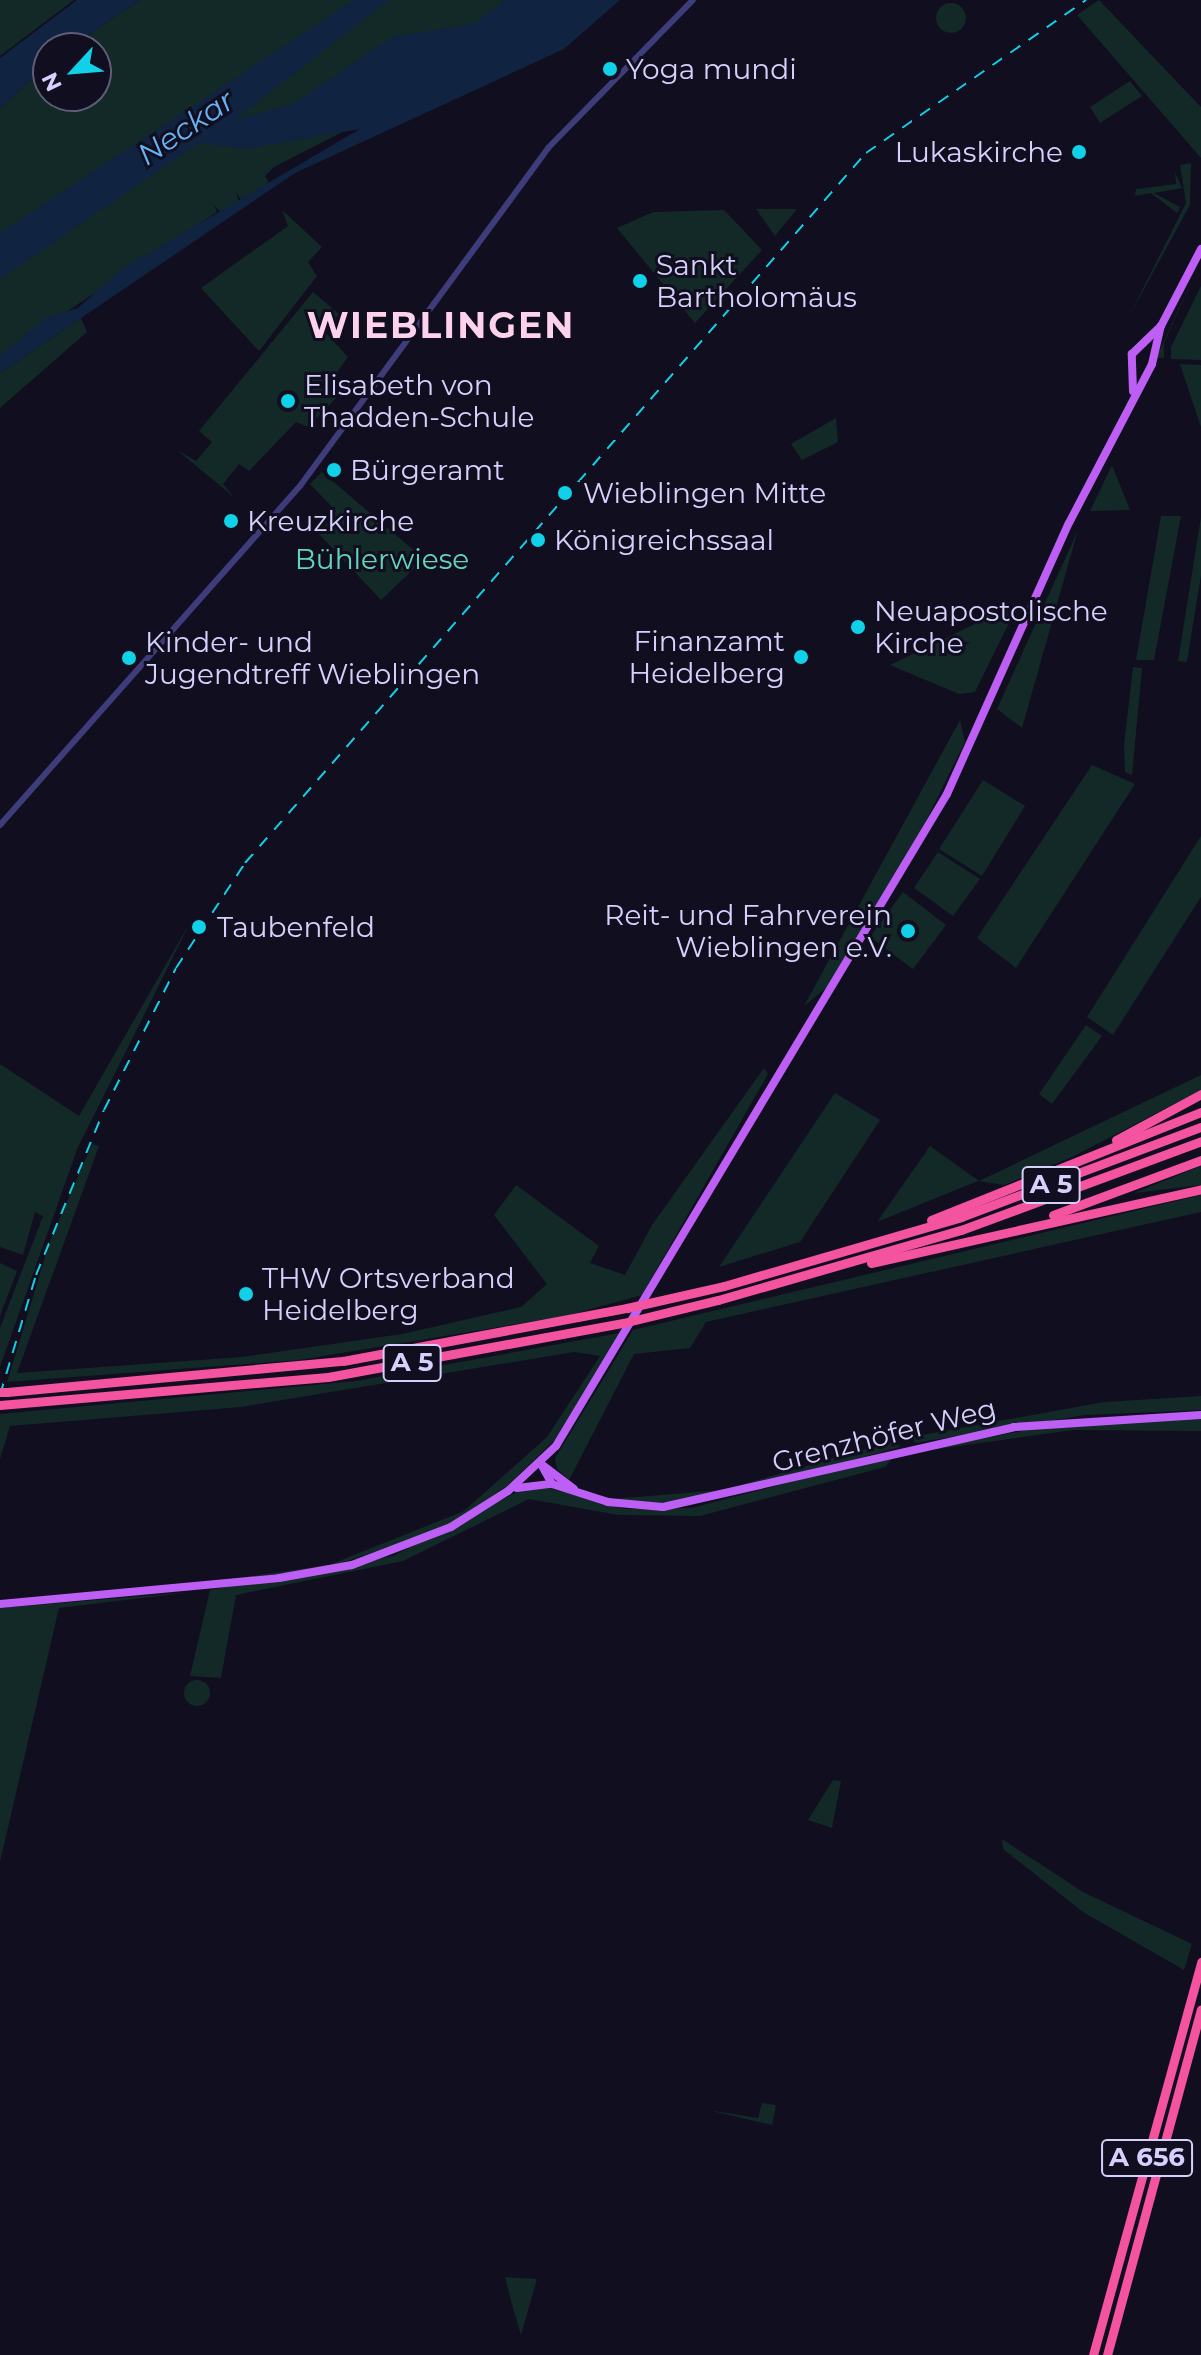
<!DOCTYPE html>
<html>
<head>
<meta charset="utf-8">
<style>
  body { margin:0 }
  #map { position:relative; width:1201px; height:2355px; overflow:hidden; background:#110e1f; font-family:Montserrat,sans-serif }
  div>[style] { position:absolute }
  .green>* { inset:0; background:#122928 }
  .round { border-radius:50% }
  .water>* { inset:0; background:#102341 }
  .minor>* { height:6px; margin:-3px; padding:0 3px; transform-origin:3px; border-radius:3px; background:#3f3c7b }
  .major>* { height:8px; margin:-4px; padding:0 4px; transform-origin:4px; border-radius:4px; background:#bd5ff4 }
  .highway>* { height:9px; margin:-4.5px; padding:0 4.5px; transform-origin:4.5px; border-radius:4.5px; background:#f3539f }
  .rail>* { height:2px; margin-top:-1px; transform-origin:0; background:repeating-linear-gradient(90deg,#10d1e8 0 12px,transparent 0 22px) }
  .highway-bridge>* { height:9px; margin:-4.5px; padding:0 4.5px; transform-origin:4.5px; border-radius:4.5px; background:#f3539f }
  .dots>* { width:22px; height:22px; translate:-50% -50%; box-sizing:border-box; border:4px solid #110e1f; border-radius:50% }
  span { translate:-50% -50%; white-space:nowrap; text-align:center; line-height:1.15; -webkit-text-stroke:6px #110e1f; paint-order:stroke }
  .shield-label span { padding:2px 6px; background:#110e1f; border:2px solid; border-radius:6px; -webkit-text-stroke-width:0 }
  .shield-label { font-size:26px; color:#d5d0fc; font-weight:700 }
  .poi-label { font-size:28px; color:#d5d0fc }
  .left { translate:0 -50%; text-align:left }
  .right { translate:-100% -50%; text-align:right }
  .park-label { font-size:28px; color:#61d6b9 }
  .street-label { font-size:28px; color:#d5d0fc }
  .water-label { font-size:30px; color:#65b2f4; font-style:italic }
  .district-label { font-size:36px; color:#fcd2ec; font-weight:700; letter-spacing:2px }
  .north { position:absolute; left:32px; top:32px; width:80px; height:80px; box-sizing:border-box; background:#110e1f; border:2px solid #5f5c77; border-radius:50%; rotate:244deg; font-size:22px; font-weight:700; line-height:32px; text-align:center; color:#d5d0fc }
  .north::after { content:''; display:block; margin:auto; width:28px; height:36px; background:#10d1e8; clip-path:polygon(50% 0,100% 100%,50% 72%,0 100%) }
</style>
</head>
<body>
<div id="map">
  <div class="green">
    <div style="clip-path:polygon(0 0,74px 0,0 56px)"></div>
    <div style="clip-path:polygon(140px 0,505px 0,358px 124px,274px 167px,265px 176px,269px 184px,241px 200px,236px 192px,239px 202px,220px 212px,214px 205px,217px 212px,0 356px,0 108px,48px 65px,48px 96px,96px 96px,96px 48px,68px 48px)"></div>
    <div style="clip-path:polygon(1099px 0,1201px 107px,1201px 158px,1077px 15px)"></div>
    <div class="round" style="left:936px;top:3px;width:30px;height:30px"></div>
    <div style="clip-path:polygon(1130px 81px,1142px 96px,1100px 123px,1090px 107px)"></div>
    <div style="clip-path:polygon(1191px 163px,1190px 205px,1127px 320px,1186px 203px,1180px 165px)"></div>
    <div style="clip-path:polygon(1175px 172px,1182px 188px,1154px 193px,1180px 207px,1177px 213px,1151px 193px,1135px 196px,1136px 189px,1176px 184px)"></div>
    <div style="clip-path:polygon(756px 209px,797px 209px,775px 236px)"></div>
    <div style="clip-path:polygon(282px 210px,322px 247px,308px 262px,317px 276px,259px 351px,201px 288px,288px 226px)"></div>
    <div style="clip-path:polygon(724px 210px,762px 250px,695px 323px,617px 228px,653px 212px)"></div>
    <div style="clip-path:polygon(1201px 261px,1164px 343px,1164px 358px,1156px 358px)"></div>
    <div style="clip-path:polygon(1201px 286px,1201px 360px,1171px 359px,1171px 347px)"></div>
    <div style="clip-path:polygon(313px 292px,339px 314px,324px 331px,348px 357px,333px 378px,346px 388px,308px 427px,296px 422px,249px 471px,239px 464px,223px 484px,235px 498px,177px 450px,196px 461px,212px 442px,199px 431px)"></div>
    <div style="clip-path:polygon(81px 318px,87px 332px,0 408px,0 373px)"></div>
    <div style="clip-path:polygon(1180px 364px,1201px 365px,1201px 427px)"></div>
    <div style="clip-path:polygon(836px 418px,838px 442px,802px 460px,791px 444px)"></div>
    <div style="clip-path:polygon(1112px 465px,1130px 510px,1090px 511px)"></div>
    <div style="clip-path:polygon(322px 472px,424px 559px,381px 600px,319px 534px,336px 511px,310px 484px)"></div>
    <div style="clip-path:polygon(1161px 516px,1181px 516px,1154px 660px,1136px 660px)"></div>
    <div style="clip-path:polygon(1201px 517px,1201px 575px,1187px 662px,1178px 661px)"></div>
    <div style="clip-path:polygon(1078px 530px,1022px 728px,997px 709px)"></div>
    <div style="clip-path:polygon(1008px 608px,1010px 621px,975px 692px,959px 694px,890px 665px)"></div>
    <div style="clip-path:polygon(1133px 667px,1142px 668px,1132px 775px,1125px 772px,1124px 745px)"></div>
    <div style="clip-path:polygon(960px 720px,965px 742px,920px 833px,830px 985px,804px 1006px)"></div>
    <div style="clip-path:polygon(1092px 765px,1135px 784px,1016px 968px,977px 938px)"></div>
    <div style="clip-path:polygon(983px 780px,1025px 806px,982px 876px,939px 849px)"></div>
    <div style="clip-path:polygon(1201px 836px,1201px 897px,1113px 1035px,1087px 1017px)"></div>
    <div style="clip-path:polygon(938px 852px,980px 879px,953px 916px,914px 888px)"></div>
    <div style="clip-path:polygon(903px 892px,946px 925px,913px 969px,870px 937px)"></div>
    <div style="clip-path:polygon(192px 919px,78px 1147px,0 1367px,0 1328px,43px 1216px,35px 1212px,23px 1255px,0 1247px,0 1064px,79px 1116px)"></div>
    <div style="clip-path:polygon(1086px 1025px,1102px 1036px,1052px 1104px,1039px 1094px)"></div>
    <div style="clip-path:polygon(764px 1068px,768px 1074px,642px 1295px,566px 1316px,299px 1360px,7px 1382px,50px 1241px,92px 1144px,99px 1146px,17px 1373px,242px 1357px,402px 1334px,521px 1307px,547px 1284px,494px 1215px,516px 1185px,599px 1246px,590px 1263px,625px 1275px,652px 1225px)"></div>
    <div style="clip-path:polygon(1201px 1075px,1201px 1090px,1072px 1157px,1004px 1185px,978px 1181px,877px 1222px,930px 1146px,979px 1181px)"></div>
    <div style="clip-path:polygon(835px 1093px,880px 1120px,800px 1242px,719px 1267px)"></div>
    <div style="clip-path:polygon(1201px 1166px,1201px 1185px,1134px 1193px)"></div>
    <div style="clip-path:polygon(1201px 1195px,1201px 1212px,706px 1322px,690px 1348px,634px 1354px,569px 1480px,557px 1469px,555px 1458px,633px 1330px)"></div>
    <div style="clip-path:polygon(0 1263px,17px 1271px,0 1316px)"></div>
    <div style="clip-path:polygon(625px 1332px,562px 1433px,507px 1486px,446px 1527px,336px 1565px,304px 1571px,224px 1580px,329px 1565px,464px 1511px,547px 1437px,600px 1356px,574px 1352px,241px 1407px,10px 1426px,0 1459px,0 1414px,356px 1381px)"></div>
    <div style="clip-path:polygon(1201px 1396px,1201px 1410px,1085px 1415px,915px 1443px,911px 1437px,1104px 1402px)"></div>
    <div style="clip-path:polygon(1201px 1418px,1201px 1431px,1073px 1430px,909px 1453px,1048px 1426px)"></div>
    <div style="clip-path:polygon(898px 1440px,900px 1447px,719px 1497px,658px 1504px,612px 1499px,723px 1490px)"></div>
    <div style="clip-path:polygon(895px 1455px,885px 1467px,700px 1516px,618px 1515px,529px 1499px,403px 1561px,236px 1595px,221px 1678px,190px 1676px,210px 1590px,393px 1556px,517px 1492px,545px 1487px,625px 1509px,691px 1508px)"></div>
    <div style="clip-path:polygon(192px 1592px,59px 1608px,0 1862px,0 1608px)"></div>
    <div class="round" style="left:184px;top:1680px;width:26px;height:26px"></div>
    <div style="clip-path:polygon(833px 1780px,841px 1781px,832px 1828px,808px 1820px)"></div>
    <div style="clip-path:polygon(1002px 1839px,1083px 1892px,1192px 1944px,1184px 1970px,1083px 1912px,1003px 1849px)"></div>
    <div style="clip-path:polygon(762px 2103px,776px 2105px,772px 2125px,708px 2110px,758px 2118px)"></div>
    <div style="clip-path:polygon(505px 2277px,537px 2279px,521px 2335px,511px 2301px)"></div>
  </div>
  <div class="water">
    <div style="clip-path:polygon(77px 0,140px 0,68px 48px,48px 48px,48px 65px,0 108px,0 58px)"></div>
    <div style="clip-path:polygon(354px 0,389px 0,234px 120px,293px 104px,392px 37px,475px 23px,505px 0,620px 0,564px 49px,295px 173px,0 373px,0 356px,47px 317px,78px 308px,122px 269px,360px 129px,244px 149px,199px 143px,0 279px,0 233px)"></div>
  </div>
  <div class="minor">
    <div style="left:0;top:825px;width:453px;rotate:-48.5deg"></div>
    <div style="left:300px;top:486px;width:419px;rotate:-53.7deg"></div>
    <div style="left:548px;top:148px;width:207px;rotate:-45.6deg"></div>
  </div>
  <div class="major">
    <div style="left:1133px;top:391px;width:37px;rotate:-92deg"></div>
    <div style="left:1132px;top:354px;width:40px;rotate:-44deg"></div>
    <div style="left:1161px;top:326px;width:87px;rotate:-62.5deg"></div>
    <div style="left:541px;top:1464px;width:23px;rotate:61deg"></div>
    <div style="left:552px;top:1484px;width:59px;rotate:17.8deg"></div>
    <div style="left:608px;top:1502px;width:55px;rotate:5.2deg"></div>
    <div style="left:663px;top:1507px;width:360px;rotate:-12.8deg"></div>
    <div style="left:1014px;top:1427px;width:187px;rotate:-3.7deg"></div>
    <div style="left:541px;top:1464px;width:41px;rotate:37.1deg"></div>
    <div style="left:517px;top:1488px;width:34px;rotate:-7deg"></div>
    <div style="left:0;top:1604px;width:280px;rotate:-5.3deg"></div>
    <div style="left:279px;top:1578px;width:74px;rotate:-10.1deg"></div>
    <div style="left:352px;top:1565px;width:106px;rotate:-21deg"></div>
    <div style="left:451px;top:1527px;width:67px;rotate:-32.3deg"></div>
    <div style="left:508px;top:1491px;width:66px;rotate:-43.2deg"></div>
    <div style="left:556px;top:1446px;width:760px;rotate:-59.05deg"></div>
    <div style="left:947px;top:794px;width:297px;rotate:-65.8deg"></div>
    <div style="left:1069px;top:523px;width:179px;rotate:-62.4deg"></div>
    <div style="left:1152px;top:364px;width:39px;rotate:-77deg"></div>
  </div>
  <div class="highway">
    <div style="left:1116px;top:1140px;width:97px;rotate:-28.4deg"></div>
    <div style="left:1053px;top:1215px;width:158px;rotate:-20.4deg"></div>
    <div style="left:931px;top:1220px;width:291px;rotate:-21.8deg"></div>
    <div style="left:871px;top:1263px;width:338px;rotate:-12.6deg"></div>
    <div style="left:724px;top:1286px;width:247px;rotate:-16.2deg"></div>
    <div style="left:961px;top:1217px;width:256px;rotate:-20.6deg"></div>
    <div style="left:718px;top:1300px;width:253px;rotate:-16.1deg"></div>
    <div style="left:961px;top:1230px;width:256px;rotate:-20.3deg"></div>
    <div style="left:7px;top:1392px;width:337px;rotate:-5.3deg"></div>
    <div style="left:343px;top:1361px;width:289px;rotate:-10.6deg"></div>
    <div style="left:0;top:1405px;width:329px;rotate:-4.9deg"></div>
    <div style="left:328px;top:1377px;width:300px;rotate:-10.4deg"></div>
    <div style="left:1093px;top:2355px;width:408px;rotate:-74.6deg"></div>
    <div style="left:1107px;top:2355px;width:358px;rotate:-74.8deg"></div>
  </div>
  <div class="rail">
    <div style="left:0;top:1395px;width:125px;rotate:-73.3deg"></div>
    <div style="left:36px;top:1275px;width:178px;rotate:-67.6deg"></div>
    <div style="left:104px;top:1110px;width:159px;rotate:-63.1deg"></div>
    <div style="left:176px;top:968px;width:126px;rotate:-56.7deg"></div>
    <div style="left:245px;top:863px;width:943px;rotate:-48.83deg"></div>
    <div style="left:866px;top:153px;width:268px;rotate:-34.8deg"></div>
  </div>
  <div class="highway-bridge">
    <div style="left:627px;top:1308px;width:99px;rotate:-12.8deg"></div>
    <div style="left:623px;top:1323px;width:98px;rotate:-13.6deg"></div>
    <div style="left:0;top:1392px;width:7px"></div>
  </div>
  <div class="dots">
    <div style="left:610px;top:69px;background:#10d1e8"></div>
    <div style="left:1079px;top:152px;background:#10d1e8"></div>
    <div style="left:640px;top:281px;background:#10d1e8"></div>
    <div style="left:288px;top:401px;background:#10d1e8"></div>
    <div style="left:334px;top:470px;background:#10d1e8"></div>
    <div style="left:565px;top:493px;background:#10d1e8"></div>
    <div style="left:231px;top:521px;background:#10d1e8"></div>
    <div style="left:538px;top:540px;background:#10d1e8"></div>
    <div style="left:858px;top:627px;background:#10d1e8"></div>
    <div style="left:801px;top:657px;background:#10d1e8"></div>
    <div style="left:129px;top:658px;background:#10d1e8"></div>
    <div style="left:199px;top:927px;background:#10d1e8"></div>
    <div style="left:908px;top:931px;background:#10d1e8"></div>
    <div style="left:246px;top:1294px;background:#10d1e8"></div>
  </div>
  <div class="shield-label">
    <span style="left:1051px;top:1185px">A 5</span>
    <span style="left:412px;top:1363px">A 5</span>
    <span style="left:1147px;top:2158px">A 656</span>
  </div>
  <div class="poi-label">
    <span class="left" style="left:626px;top:69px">Yoga mundi</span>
    <span class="right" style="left:1063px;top:152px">Lukaskirche</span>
    <span class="left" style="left:656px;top:281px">Sankt<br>Bartholomäus</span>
    <span class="left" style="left:304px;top:401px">Elisabeth von<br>Thadden-Schule</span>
    <span class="left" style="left:350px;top:470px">Bürgeramt</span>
    <span class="left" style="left:583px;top:493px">Wieblingen Mitte</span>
    <span class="left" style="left:247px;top:521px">Kreuzkirche</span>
    <span class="left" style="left:554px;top:540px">Königreichssaal</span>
    <span class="left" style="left:874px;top:627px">Neuapostolische<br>Kirche</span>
    <span class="right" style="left:785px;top:657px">Finanzamt<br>Heidelberg</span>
    <span class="left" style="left:145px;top:658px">Kinder- und<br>Jugendtreff Wieblingen</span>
    <span class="right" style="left:892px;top:931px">Reit- und Fahrverein<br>Wieblingen e.V.</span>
    <span class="left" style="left:217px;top:927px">Taubenfeld</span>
    <span class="left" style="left:262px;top:1294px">THW Ortsverband<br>Heidelberg</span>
  </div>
  <div class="park-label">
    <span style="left:382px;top:559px">Bühlerwiese</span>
  </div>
  <div class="street-label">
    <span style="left:884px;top:1435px;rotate:-14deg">Grenzhöfer Weg</span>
  </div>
  <div class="water-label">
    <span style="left:186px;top:128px;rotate:-34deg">Neckar</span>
  </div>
  <div class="district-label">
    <span style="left:441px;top:326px">WIEBLINGEN</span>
  </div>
  <div class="north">N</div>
</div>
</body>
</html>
